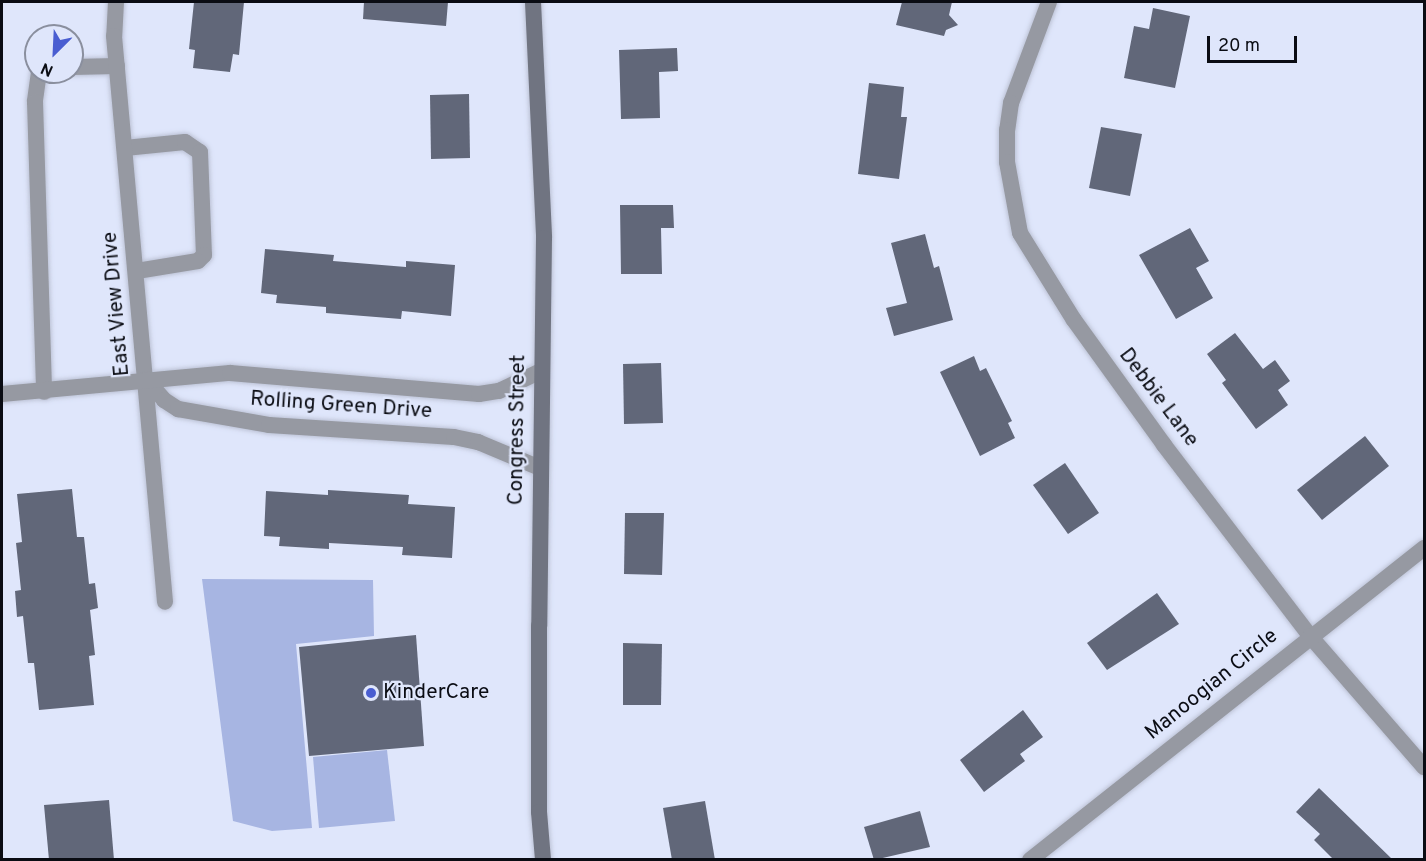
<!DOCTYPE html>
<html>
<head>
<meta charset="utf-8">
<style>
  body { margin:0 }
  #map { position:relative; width:1426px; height:861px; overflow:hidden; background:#dfe6fb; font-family:Overpass,sans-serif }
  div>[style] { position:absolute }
  .green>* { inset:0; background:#a7b5e2 }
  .building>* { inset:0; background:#616779 }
  .roads { filter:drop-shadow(0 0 2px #bdc3d6) drop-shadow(0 0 2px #bdc3d6) }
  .service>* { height:16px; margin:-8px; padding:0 8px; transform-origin:8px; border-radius:8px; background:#9699a2 }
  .minor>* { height:16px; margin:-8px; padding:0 8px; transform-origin:8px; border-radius:8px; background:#9699a2 }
  .secondary>* { height:16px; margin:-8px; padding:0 8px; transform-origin:8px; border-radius:8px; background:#707481 }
  .dots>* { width:16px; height:16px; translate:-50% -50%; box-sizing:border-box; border:3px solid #dfe6fb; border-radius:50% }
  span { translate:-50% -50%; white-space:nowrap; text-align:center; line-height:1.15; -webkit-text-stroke:4.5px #dfe6fb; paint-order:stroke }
  .street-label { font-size:21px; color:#0a0c13 }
  .poi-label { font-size:21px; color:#0a0c13 }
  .left { translate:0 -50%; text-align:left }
  .frame { position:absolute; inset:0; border:3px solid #0a0c13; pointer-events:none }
  .north { position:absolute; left:24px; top:24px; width:60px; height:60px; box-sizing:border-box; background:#dfe6fb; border:2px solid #8a8f9e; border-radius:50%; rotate:204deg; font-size:16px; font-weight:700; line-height:24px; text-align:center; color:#0a0c13 }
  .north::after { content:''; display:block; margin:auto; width:21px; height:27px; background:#495dd1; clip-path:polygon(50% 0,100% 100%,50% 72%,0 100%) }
  .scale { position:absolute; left:1207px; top:36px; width:90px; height:27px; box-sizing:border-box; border:3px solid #0a0c13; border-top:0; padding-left:8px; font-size:18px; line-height:21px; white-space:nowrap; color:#0a0c13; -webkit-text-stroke:4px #dfe6fb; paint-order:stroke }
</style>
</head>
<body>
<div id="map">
  <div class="green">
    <div style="clip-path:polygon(202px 579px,373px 580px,374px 636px,296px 644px,312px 828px,272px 831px,233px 821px)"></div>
    <div style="clip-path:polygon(387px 750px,395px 821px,319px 828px,313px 757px)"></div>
  </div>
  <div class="building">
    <div style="clip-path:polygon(194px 2px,244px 2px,239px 55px,233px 54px,230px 72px,193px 68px,195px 50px,189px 49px)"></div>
    <div style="clip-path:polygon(364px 2px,448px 2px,446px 26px,363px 19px)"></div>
    <div style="clip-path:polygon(902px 2px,952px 2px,949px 15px,958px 25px,946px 30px,944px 36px,896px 25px)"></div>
    <div style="clip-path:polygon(1153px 8px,1190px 16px,1175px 88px,1124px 78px,1134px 26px,1149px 29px)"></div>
    <div style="clip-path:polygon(677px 48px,678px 71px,659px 72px,660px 118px,621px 119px,619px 50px)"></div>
    <div style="clip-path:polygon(869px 83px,904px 87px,901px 117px,907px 117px,899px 179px,858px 174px)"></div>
    <div style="clip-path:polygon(469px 94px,470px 158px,431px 159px,430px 95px)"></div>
    <div style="clip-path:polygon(1101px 127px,1142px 134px,1130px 196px,1089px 188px)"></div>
    <div style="clip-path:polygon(620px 205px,673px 205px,674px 228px,661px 228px,662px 274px,621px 274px)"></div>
    <div style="clip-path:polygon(1190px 228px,1209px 261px,1196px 268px,1213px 298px,1176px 319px,1139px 255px)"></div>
    <div style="clip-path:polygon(925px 234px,934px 268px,939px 266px,953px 320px,894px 336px,886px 308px,907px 303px,891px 243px)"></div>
    <div style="clip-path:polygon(265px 249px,334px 255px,333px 261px,406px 267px,406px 261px,455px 265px,451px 316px,402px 311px,401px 319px,326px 313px,326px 307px,276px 303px,277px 295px,261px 293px)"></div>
    <div style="clip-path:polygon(1235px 333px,1263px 369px,1275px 360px,1290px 381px,1278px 390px,1288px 405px,1256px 429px,1222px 383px,1226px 380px,1207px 354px)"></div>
    <div style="clip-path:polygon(974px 356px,980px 371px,986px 368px,1012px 421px,1008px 423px,1015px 438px,980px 456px,940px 372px)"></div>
    <div style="clip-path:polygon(661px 363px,663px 423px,624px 424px,623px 364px)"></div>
    <div style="clip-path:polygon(1365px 436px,1389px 466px,1322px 520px,1297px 490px)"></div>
    <div style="clip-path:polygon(1065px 463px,1099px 513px,1068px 534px,1033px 485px)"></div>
    <div style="clip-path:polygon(72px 489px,77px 537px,84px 537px,89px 584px,95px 583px,98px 608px,90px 610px,95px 655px,89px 656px,94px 705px,39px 710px,34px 663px,28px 663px,23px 616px,17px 617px,15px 591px,21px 590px,16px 543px,22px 542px,17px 494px)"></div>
    <div style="clip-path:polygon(328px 490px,409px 495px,408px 504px,455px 507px,452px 558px,402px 555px,403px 547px,329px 543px,329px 549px,279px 546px,280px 537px,264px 536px,266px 491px,328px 495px)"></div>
    <div style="clip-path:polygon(625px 513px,664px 513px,662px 575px,624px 574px)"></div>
    <div style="clip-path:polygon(1157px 593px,1179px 624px,1107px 670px,1087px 643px)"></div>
    <div style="clip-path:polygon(416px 635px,424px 746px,309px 756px,299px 647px)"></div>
    <div style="clip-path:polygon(623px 643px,662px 644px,661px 705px,623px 705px)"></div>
    <div style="clip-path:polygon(1023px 710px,1043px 737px,1020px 754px,1025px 761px,984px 792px,960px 760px)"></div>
    <div style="clip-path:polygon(1319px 788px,1393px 860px,1334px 860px,1314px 840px,1320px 834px,1296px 812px)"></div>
    <div style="clip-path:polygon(109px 800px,114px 860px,49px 860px,44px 805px)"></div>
    <div style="clip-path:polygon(705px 801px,715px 860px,672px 860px,663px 808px)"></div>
    <div style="clip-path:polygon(920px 811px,930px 847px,874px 860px,864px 827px)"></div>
  </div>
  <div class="roads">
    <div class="service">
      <div style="left:72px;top:67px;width:45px;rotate:-1.3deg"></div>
      <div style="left:39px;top:72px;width:30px;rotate:98deg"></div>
      <div style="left:35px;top:102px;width:290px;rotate:88.2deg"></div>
      <div style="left:125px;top:148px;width:60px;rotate:-5.7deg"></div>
      <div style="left:185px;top:142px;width:18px;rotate:34deg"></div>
      <div style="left:200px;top:152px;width:103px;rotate:87.8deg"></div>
      <div style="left:204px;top:255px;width:8px;rotate:135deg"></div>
      <div style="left:198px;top:261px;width:62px;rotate:170.7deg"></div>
    </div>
    <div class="minor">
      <div style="left:116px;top:2px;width:34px;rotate:93deg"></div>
      <div style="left:114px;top:36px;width:568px;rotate:84.85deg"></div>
      <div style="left:1049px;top:2px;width:108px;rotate:110.6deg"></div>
      <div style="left:1011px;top:103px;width:27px;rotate:98deg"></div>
      <div style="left:1007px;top:130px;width:32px;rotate:90deg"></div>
      <div style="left:1007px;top:162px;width:72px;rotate:79.6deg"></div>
      <div style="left:1020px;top:233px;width:102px;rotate:58.2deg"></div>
      <div style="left:1074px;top:320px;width:154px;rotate:54.2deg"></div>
      <div style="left:1164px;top:445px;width:240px;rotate:52.6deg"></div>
      <div style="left:1310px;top:636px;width:174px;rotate:49deg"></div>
      <div style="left:146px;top:379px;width:28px;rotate:49deg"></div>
      <div style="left:164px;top:400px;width:17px;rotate:33deg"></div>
      <div style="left:178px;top:409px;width:92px;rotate:10deg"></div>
      <div style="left:269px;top:425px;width:185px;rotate:3.7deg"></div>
      <div style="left:454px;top:437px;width:25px;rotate:12deg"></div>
      <div style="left:478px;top:442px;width:67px;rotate:22.8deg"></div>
      <div style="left:2px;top:394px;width:229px;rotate:-5.3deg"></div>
      <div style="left:230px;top:373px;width:250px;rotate:4.8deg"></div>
      <div style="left:479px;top:394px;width:20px;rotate:-9deg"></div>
      <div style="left:499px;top:391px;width:47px;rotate:-25.5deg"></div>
      <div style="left:1030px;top:860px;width:503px;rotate:-38.37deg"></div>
    </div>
    <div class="secondary">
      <div style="left:533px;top:2px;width:236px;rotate:87.3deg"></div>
      <div style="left:544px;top:238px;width:388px;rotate:90.7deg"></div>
      <div style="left:539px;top:626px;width:186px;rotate:90deg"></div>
      <div style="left:539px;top:812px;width:48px;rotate:85.2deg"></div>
    </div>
  </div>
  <div class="dots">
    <div style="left:371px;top:693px;background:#495dd1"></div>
  </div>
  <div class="street-label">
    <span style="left:117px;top:304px;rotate:-95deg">East View Drive</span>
    <span style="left:1158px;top:398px;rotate:53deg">Debbie Lane</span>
    <span style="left:341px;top:406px;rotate:4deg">Rolling Green Drive</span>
    <span style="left:518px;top:430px;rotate:-89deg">Congress Street</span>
    <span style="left:1212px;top:685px;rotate:-39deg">Manoogian Circle</span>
  </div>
  <div class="poi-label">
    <span class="left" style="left:383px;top:693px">KinderCare</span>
  </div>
  <div class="frame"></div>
  <div class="north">N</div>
  <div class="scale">20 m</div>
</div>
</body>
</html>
